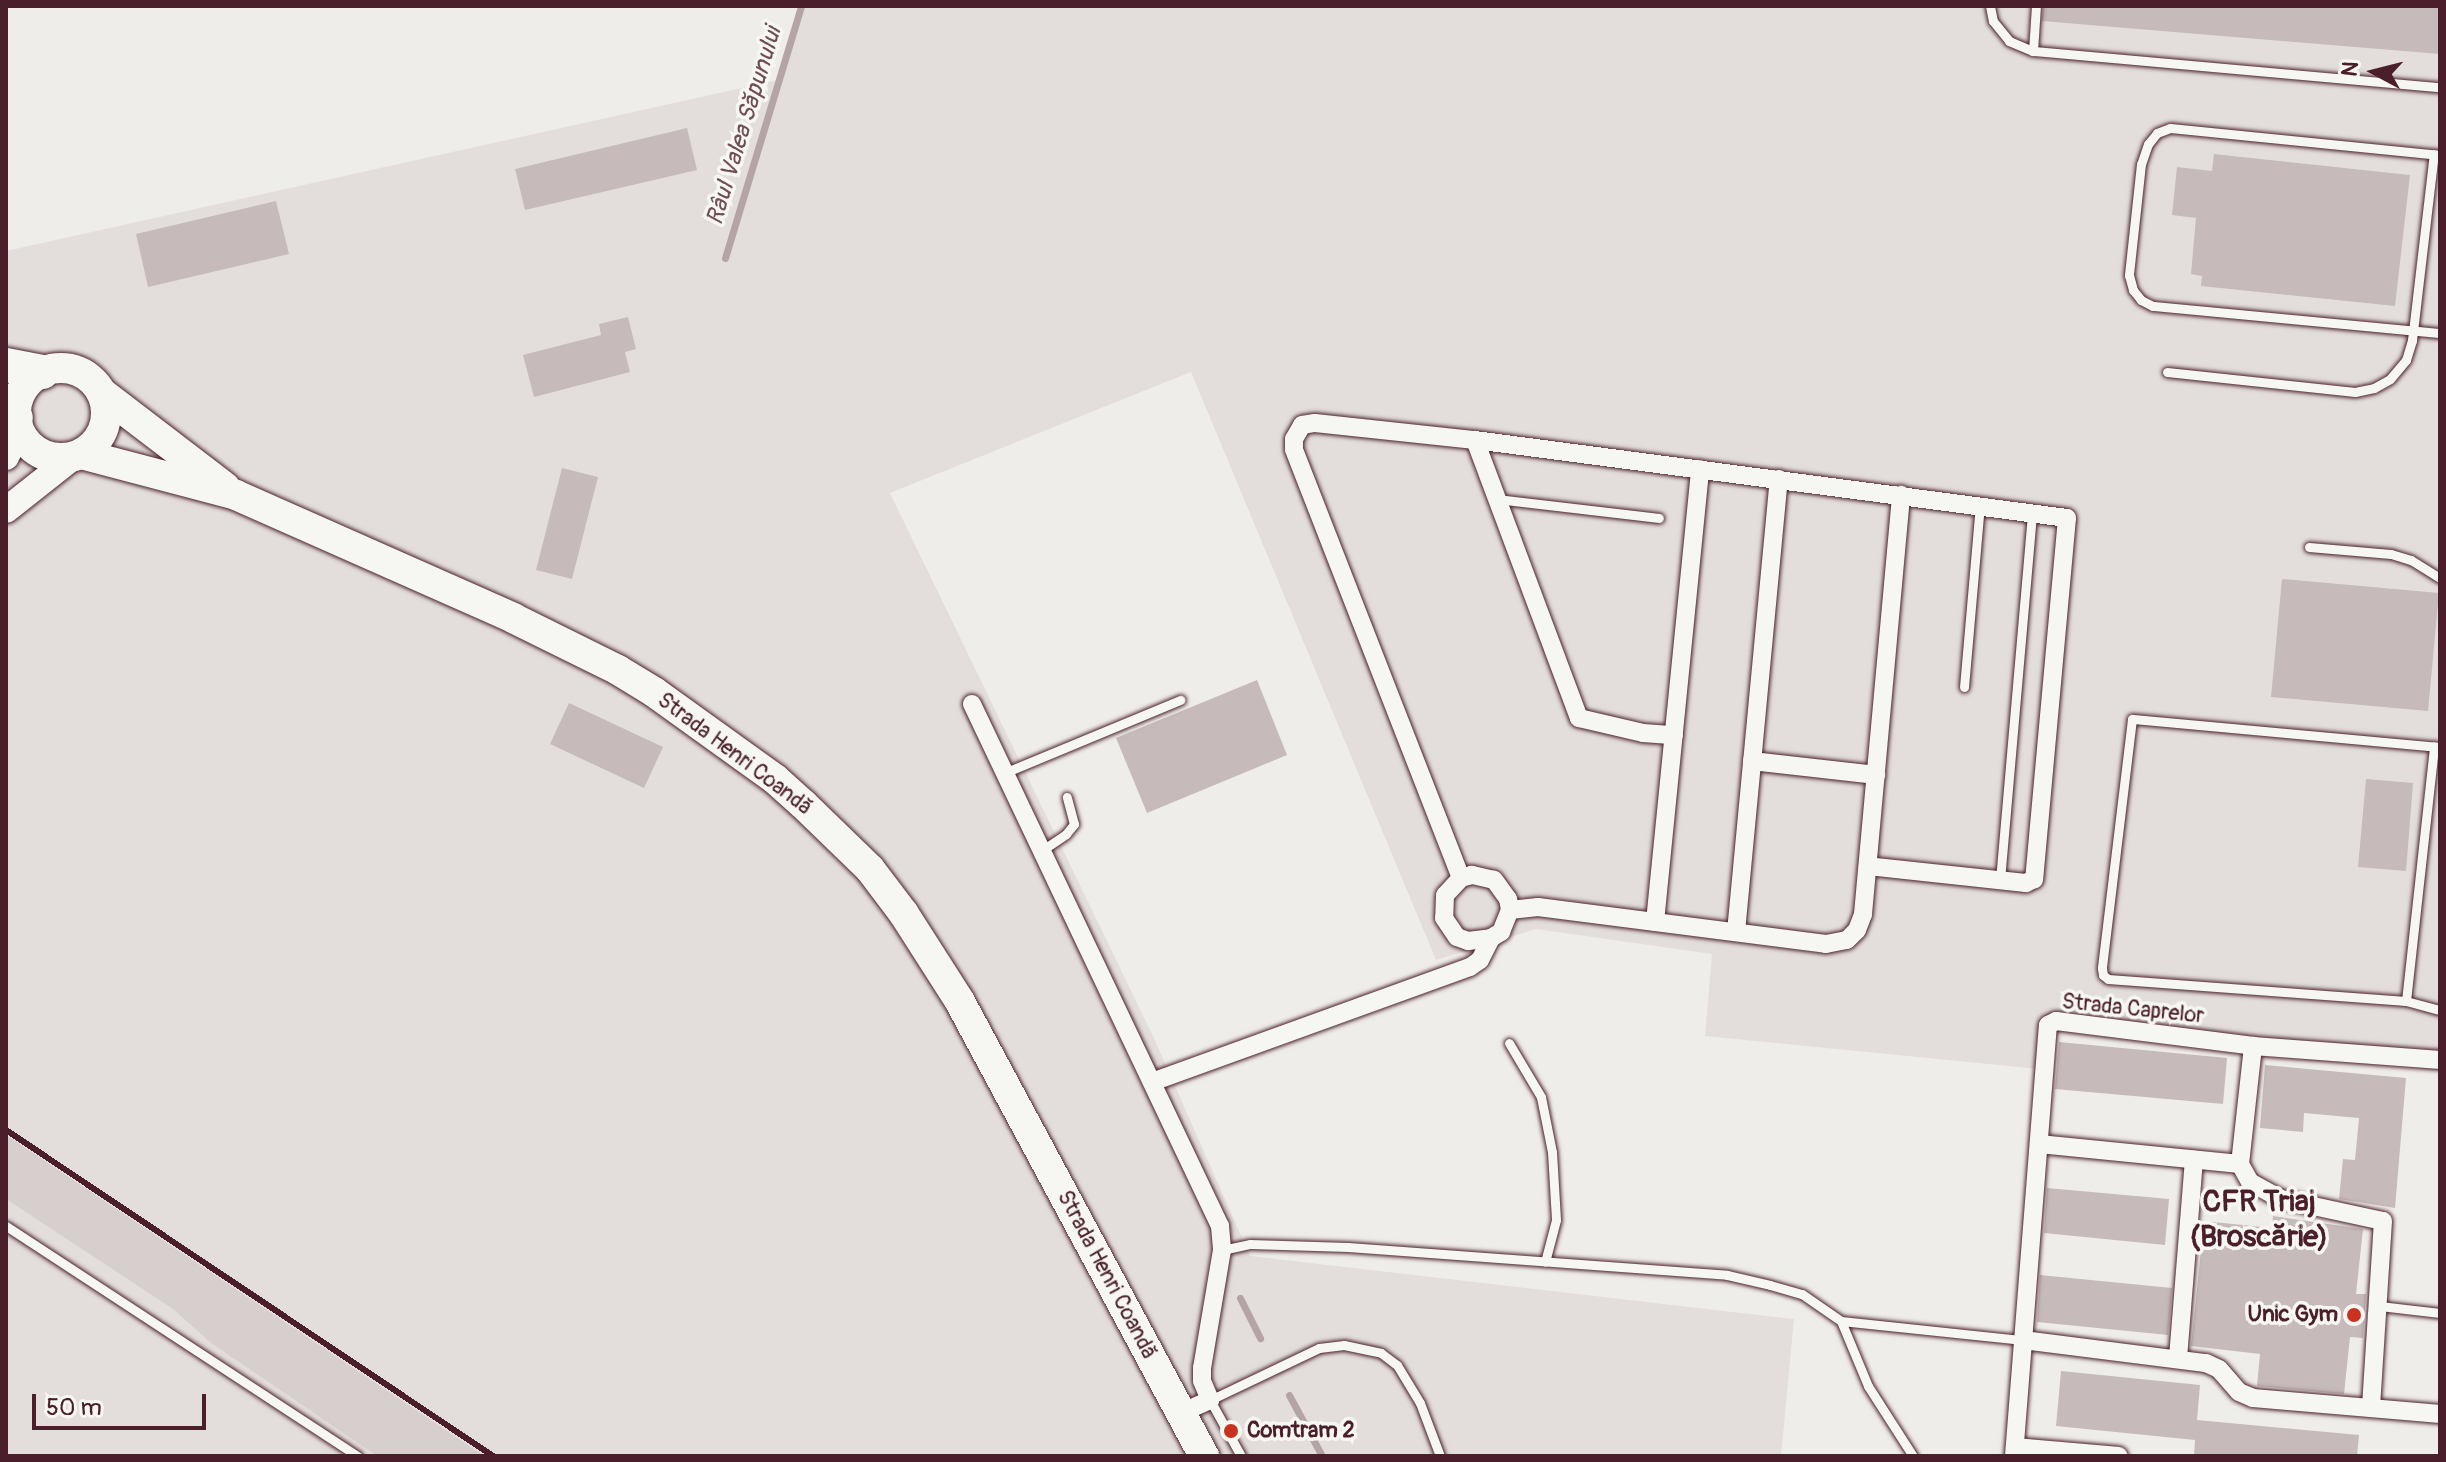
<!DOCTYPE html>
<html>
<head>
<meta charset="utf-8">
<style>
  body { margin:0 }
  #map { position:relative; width:2446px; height:1462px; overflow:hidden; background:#efedea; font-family:Pangolin,sans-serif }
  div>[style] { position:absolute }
  .built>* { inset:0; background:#e3dedc }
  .green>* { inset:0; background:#d7cfce }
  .stream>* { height:7px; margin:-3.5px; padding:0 3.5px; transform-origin:3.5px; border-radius:3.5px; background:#b4a4a5 }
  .building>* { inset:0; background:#c6babb }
  .roads { filter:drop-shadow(0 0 2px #4a1f2b) drop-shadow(0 0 2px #4a1f2b) }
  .lane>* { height:9px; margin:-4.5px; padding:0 4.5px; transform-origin:4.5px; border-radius:4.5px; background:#f6f6f2 }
  .street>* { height:18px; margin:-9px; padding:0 9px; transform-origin:9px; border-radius:9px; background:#f6f6f2 }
  .secondary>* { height:26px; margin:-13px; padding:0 13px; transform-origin:13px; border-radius:13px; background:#f6f6f2 }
  .primary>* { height:30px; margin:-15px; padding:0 15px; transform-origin:15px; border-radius:15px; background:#f6f6f2 }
  .primary>.ring { margin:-15px; padding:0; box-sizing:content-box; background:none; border:30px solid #f6f6f2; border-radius:50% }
  .highway>* { height:34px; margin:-17px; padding:0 17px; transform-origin:17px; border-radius:17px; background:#f6f6f2 }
  .rail>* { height:6px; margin:-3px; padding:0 3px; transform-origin:3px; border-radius:3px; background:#4a1f2b }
  .dots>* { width:22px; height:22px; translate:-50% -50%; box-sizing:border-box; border:4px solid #f6f6f2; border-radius:50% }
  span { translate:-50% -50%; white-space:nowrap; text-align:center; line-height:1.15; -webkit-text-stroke:7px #f6f6f2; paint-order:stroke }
  .street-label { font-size:22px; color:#4a1f2b }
  .poi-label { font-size:22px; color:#4a1f2b; font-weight:700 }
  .right { translate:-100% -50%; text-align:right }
  .left { translate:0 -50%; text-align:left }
  .water-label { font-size:24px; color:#6f4e56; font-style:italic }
  .district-label { font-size:30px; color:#4a1f2b; font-weight:700 }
  .frame { position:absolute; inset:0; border:8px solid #4a1f2b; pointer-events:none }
  .north { position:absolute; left:2334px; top:32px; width:80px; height:80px; -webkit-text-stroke:6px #f6f6f2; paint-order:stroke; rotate:277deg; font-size:22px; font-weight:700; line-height:32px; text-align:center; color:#4a1f2b }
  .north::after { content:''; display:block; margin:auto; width:28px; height:36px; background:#4a1f2b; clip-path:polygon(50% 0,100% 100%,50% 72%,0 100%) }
  .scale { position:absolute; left:32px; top:1394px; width:174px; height:36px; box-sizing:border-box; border:4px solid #4a1f2b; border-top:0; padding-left:10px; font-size:24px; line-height:28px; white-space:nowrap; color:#4a1f2b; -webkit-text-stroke:6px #f6f6f2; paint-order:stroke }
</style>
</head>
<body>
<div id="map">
  <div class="built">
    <div style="clip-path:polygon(801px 6px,2440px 6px,2440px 1067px,2044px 1023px,2038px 1069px,1705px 1036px,1712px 954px,1536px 929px,1436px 960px,1191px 372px,890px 493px,1153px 1036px,1250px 1256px,1794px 1319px,1781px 1456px,6px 1456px,6px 251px,778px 80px)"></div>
  </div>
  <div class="green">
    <div style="clip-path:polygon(6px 1135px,484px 1456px,377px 1456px,211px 1343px,173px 1309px,6px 1199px)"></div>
  </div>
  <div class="stream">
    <div style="left:725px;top:258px;width:263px;rotate:-73.2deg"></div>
    <div style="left:1240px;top:1298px;width:45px;rotate:63.4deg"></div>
    <div style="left:1289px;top:1395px;width:69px;rotate:61.6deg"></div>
  </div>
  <div class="building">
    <div style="clip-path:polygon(2043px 6px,2440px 6px,2440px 54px,2042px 21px)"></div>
    <div style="clip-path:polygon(687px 128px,697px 170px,525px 210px,515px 169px)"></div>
    <div style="clip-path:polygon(2214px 154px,2410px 175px,2395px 306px,2201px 286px,2202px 276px,2191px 274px,2196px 218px,2172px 215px,2177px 167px,2212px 171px)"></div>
    <div style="clip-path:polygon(276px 201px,289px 254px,148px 287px,136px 234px)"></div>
    <div style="clip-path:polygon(628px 317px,636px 349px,625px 352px,630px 372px,534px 397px,523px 355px,601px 335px,599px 324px)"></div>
    <div style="clip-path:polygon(562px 468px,598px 477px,572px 579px,536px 570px)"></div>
    <div style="clip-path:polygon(2282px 579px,2439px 593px,2428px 711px,2271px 697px)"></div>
    <div style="clip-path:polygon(1257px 680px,1287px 755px,1147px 813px,1116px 738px)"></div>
    <div style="clip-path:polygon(569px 703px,663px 747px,644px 788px,550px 744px)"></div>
    <div style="clip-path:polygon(2366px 779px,2413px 783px,2406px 871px,2358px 867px)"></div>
    <div style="clip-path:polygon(2059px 1042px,2227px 1058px,2223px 1104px,2055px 1089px)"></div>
    <div style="clip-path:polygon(2265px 1065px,2406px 1078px,2395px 1208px,2339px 1199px,2343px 1159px,2355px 1160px,2359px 1118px,2304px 1113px,2303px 1132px,2260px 1128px)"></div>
    <div style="clip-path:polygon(2047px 1188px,2169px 1199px,2165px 1245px,2044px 1233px)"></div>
    <div style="clip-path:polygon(2273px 1216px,2363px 1229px,2356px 1294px,2366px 1294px,2363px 1338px,2350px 1337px,2344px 1394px,2257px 1386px,2260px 1354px,2191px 1346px,2204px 1221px,2272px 1228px)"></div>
    <div style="clip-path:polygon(2040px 1275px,2172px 1288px,2168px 1335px,2037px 1322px)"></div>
    <div style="clip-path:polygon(2061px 1371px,2200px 1385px,2197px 1420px,2359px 1435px,2357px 1456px,2194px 1456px,2195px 1440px,2056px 1426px)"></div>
  </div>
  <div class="roads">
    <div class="lane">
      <div style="left:1990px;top:6px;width:15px;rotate:79deg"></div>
      <div style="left:1993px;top:21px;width:26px;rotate:51deg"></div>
      <div style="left:2009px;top:41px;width:26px;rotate:23deg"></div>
      <div style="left:2033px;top:51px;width:409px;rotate:5.1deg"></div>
      <div style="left:2033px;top:51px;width:45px;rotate:-86.2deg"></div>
      <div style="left:2440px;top:155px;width:271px;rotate:-174.3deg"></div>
      <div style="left:2170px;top:128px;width:14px;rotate:159deg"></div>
      <div style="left:2157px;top:133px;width:14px;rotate:129deg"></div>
      <div style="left:2148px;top:144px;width:21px;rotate:109deg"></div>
      <div style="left:2141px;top:164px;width:112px;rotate:96.2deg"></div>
      <div style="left:2129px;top:275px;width:16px;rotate:75deg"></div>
      <div style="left:2133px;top:290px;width:13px;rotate:51deg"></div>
      <div style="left:2141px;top:300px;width:13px;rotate:27deg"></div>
      <div style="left:2153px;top:306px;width:288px;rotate:5.4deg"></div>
      <div style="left:2167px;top:372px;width:189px;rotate:6.1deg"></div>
      <div style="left:2355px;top:392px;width:19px;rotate:-12deg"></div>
      <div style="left:2374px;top:388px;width:18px;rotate:-29deg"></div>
      <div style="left:2390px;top:379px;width:25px;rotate:-50deg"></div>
      <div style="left:2406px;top:360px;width:21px;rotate:-73deg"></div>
      <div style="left:2412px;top:340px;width:187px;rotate:-83.3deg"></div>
      <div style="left:1497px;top:499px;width:163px;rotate:6.7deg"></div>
      <div style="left:2309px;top:547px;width:82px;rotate:4.9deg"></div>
      <div style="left:2391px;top:554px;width:21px;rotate:17deg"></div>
      <div style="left:2411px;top:560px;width:34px;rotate:32deg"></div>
      <div style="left:1964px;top:687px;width:183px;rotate:-85deg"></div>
      <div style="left:2440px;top:747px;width:309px;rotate:-174.8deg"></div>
      <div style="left:2132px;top:719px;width:251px;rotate:96.9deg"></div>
      <div style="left:2102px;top:968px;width:7px;rotate:82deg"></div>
      <div style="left:2103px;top:975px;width:6px;rotate:39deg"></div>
      <div style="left:2108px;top:979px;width:299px;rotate:4.2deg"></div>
      <div style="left:2406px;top:1001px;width:35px;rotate:15deg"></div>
      <div style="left:1004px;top:773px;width:191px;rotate:-22.5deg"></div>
      <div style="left:1041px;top:851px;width:30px;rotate:-34deg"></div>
      <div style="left:1066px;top:834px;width:13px;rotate:-51deg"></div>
      <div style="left:1074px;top:824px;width:28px;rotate:-105deg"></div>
      <div style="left:2000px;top:880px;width:370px;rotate:-85deg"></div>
      <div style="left:2406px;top:1001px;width:256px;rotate:-83.7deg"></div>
      <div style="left:1509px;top:1043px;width:63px;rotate:59.3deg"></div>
      <div style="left:1541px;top:1097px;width:56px;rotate:78.7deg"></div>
      <div style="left:1552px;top:1152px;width:68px;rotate:86.6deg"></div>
      <div style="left:1556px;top:1220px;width:43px;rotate:104.7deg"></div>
      <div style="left:6px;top:1226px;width:420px;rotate:33.2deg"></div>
      <div style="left:1222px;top:1250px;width:29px;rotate:-12deg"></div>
      <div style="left:1250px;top:1244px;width:98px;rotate:1.8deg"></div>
      <div style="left:1348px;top:1247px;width:380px;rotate:4.2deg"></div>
      <div style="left:1727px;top:1275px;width:44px;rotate:13.1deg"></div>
      <div style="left:1770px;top:1285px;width:33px;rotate:16deg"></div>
      <div style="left:1802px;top:1294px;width:47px;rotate:34.7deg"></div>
      <div style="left:1841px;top:1321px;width:70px;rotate:67.4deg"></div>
      <div style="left:1868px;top:1386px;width:83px;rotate:57.3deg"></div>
      <div style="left:2380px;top:1306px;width:60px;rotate:6.7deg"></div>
      <div style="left:1841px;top:1321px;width:183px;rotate:6deg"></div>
      <div style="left:1241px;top:1456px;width:64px;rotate:-119deg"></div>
      <div style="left:1210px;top:1400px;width:121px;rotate:-25.5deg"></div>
      <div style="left:1319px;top:1348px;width:25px;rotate:-7deg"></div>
      <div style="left:1344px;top:1345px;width:38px;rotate:12deg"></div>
      <div style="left:1381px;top:1353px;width:20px;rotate:37deg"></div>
      <div style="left:1397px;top:1365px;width:44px;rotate:58.8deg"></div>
      <div style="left:1420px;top:1403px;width:57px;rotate:69.3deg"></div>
    </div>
    <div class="street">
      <div style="left:1475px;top:440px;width:297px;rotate:69.5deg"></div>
      <div style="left:1579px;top:718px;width:66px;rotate:13.2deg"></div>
      <div style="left:1643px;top:733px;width:31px;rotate:4deg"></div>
      <div style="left:972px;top:704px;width:578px;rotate:64.59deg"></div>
      <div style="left:1220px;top:1226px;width:24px;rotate:85deg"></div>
      <div style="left:1222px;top:1250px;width:120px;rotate:99.6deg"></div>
      <div style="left:1202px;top:1368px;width:13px;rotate:90deg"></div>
      <div style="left:1202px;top:1381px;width:21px;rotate:67deg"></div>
      <div style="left:1210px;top:1400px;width:32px;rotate:156deg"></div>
      <div style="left:1752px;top:761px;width:125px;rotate:6.4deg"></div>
      <div style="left:1461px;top:878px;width:460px;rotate:-111.3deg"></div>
      <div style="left:1294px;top:449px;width:10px;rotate:-90deg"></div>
      <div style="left:1294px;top:439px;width:16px;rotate:-60deg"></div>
      <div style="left:1302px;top:425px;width:13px;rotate:-9deg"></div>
      <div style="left:1315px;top:423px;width:161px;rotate:6.1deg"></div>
      <div style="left:1475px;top:440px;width:597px;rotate:7.51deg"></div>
      <div style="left:2067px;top:518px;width:363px;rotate:95.2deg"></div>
      <div style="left:2034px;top:879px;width:9px;rotate:153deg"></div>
      <div style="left:2026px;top:883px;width:159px;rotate:-173.9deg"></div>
      <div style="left:1510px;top:910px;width:28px;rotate:-6deg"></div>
      <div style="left:1538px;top:907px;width:290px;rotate:7.3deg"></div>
      <div style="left:1826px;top:944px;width:21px;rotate:-11deg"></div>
      <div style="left:1847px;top:940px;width:14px;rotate:-45deg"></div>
      <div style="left:1857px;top:930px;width:17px;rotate:-69deg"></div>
      <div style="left:1863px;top:914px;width:421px;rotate:-84.8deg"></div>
      <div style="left:1655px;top:922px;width:455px;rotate:-84.3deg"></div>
      <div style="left:1736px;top:932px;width:455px;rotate:-84.6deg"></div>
      <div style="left:1152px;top:1082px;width:338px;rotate:-19.9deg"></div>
      <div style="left:1470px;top:967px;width:12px;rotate:-35deg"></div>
      <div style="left:1480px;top:960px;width:25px;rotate:-63deg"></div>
      <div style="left:1491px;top:938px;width:12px;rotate:-31deg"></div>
      <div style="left:1501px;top:932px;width:24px;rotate:-68deg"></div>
      <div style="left:1510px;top:910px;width:11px;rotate:-100deg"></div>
      <div style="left:1508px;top:899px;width:24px;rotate:-126deg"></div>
      <div style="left:1494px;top:880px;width:23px;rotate:-167deg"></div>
      <div style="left:1472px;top:875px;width:11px;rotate:165deg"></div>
      <div style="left:1461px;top:878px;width:23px;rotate:133deg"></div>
      <div style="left:1445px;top:895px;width:23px;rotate:92deg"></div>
      <div style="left:1444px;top:918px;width:23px;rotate:56deg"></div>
      <div style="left:1457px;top:937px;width:12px;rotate:20deg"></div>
      <div style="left:1468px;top:941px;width:23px;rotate:-7deg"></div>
      <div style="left:2039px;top:1144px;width:202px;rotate:5.7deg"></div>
      <div style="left:2240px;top:1164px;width:21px;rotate:61deg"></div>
      <div style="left:2250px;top:1182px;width:35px;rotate:29deg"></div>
      <div style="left:2281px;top:1199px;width:104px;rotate:12.2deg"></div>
      <div style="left:2383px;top:1221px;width:187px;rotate:93.7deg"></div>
      <div style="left:2240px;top:1164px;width:119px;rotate:-83.7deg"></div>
      <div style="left:2023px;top:1340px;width:184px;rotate:7.2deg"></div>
      <div style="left:2206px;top:1363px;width:14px;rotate:25deg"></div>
      <div style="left:2219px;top:1369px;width:30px;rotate:49deg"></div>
      <div style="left:2239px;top:1392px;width:15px;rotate:23deg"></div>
      <div style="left:2253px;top:1398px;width:188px;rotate:4.9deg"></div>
      <div style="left:2178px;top:1358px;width:199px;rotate:-85.4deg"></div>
      <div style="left:2015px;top:1447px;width:104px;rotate:4.9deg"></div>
      <div style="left:2014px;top:1456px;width:432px;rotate:-85.5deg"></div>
      <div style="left:2048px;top:1025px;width:9px;rotate:-27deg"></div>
      <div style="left:2056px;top:1021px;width:199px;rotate:7.2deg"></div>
      <div style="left:2253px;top:1046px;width:188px;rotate:4.3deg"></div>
    </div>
    <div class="secondary">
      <div style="left:6px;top:457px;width:31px;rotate:-65deg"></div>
      <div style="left:6px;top:510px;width:85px;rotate:-38.3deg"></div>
    </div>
    <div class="primary">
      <div class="ring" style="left:16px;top:368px;width:60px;height:60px"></div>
      <div style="left:102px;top:393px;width:155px;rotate:37.4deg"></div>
      <div style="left:81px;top:454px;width:160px;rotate:14.8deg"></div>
      <div style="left:236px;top:495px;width:303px;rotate:23.9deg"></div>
      <div style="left:513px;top:618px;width:117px;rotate:26.3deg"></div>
      <div style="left:618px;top:670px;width:42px;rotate:31.4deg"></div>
      <div style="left:654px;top:692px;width:149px;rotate:35.7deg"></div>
      <div style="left:775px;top:779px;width:38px;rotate:42deg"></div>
      <div style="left:803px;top:804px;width:93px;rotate:44.1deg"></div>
      <div style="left:870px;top:869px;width:56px;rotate:52.9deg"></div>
      <div style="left:904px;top:914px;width:102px;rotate:57.4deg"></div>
      <div style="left:959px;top:1000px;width:518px;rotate:61.75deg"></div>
    </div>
    <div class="highway">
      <div style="left:6px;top:365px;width:37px;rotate:11deg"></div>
      <div style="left:6px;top:411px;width:12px;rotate:35deg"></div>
    </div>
  </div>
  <div class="rail">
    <div style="left:6px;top:1130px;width:586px;rotate:33.8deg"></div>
  </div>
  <div class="dots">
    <div style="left:2354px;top:1315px;background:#c8321e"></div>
    <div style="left:1231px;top:1431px;background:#c8321e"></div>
  </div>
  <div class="street-label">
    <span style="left:735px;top:754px;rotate:37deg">Strada Henri Coandă</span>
    <span style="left:2133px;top:1009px;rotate:6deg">Strada Caprelor</span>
    <span style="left:1107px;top:1275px;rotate:62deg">Strada Henri Coandă</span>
  </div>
  <div class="poi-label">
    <span class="right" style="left:2338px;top:1315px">Unic Gym</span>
    <span class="left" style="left:1247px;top:1431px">Comtram 2</span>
  </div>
  <div class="water-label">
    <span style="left:744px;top:126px;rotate:-73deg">Râul Valea Săpunului</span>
  </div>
  <div class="district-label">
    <span style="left:2259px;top:1219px">CFR Triaj<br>(Broscărie)</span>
  </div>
  <div class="frame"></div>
  <div class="north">N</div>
  <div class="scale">50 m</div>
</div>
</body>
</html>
